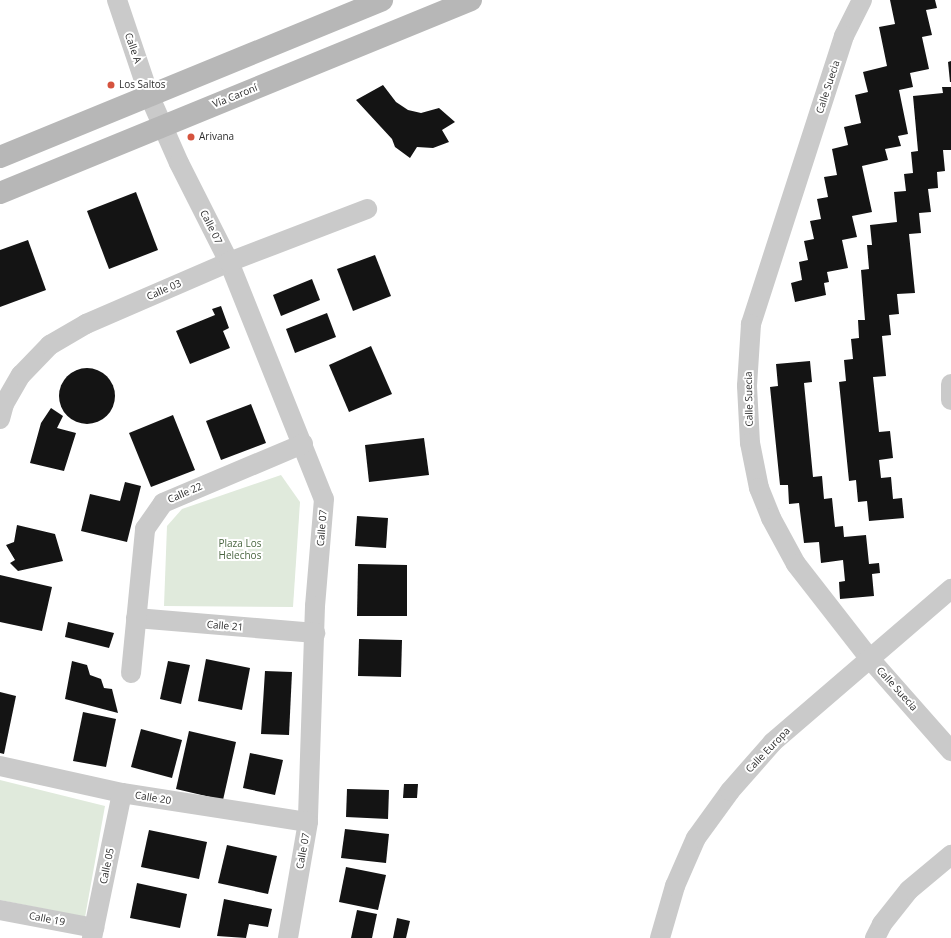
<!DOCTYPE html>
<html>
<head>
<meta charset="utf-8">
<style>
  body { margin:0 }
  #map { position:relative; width:951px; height:938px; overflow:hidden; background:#fff; font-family:"Open Sans",sans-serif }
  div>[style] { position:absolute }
  .green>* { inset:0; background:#e0eadc }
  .building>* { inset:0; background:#141414 }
  .round { border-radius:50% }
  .minor>* { height:20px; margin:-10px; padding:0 10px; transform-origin:10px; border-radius:10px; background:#cacaca }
  .secondary>* { height:22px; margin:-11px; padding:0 11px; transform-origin:11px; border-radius:11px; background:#b7b7b7 }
  .dots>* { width:11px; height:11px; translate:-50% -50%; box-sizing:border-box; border:2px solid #fff; border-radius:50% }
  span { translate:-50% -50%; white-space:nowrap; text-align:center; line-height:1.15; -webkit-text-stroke:4px #fff; paint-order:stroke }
  .street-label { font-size:10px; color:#2d2d2d }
  .poi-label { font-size:10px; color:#2d2d2d }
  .left { translate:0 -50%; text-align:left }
  .park-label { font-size:10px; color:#48653f }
</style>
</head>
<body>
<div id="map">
  <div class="green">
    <div style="clip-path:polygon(281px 475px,300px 502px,293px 607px,164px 606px,167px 526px,182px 509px)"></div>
    <div style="clip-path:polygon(0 780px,105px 806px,85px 917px,0 900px)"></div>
  </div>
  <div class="building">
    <div style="clip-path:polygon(890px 0,935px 0,937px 8px,926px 10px,932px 35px,922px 37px,929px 69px,910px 73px,913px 87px,899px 90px,908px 134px,898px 136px,901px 146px,885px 149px,888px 160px,862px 166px,872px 212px,852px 216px,857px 237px,842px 240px,848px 268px,827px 272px,829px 282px,824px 283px,826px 295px,795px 302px,791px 283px,802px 280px,799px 262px,808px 260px,804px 241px,814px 239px,810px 221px,821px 219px,817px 199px,828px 197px,824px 177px,837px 175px,832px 149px,848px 145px,844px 127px,861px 123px,855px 95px,868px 92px,863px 72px,887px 66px,879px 27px,895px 24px)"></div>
    <div style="clip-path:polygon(951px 61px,951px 82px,950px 82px,948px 62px)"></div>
    <div style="clip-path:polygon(383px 85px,396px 102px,408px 110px,421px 113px,439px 108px,455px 122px,442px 130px,449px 142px,433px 148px,417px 147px,410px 158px,395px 147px,392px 139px,356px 100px)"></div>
    <div style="clip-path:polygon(942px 87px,951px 87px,951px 150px,943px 150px,945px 171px,937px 172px,938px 188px,928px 189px,931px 212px,919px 213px,921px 233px,909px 234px,915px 293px,897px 294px,899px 314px,889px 315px,891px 335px,882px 336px,886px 376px,873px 377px,879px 432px,890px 431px,893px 458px,879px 460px,881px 478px,891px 477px,893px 499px,902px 498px,904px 518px,869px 521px,867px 501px,858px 502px,856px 480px,849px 481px,839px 382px,846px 381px,844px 360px,853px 359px,851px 339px,859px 338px,858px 320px,865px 320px,861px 270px,869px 269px,867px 245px,872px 245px,870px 225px,897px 222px,894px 192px,906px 191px,904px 174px,913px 173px,911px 152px,918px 151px,913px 96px,943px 93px)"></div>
    <div style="clip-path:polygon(136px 192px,158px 250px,109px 269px,87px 211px)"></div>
    <div style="clip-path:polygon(28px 240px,46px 290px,0 307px,0 250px)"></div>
    <div style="clip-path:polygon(375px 255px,391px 296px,353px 311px,337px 269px)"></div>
    <div style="clip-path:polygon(312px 279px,320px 300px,281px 316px,273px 295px)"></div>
    <div style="clip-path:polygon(221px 306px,229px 328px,223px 331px,230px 348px,190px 364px,176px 331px,215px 315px,212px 309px)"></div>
    <div style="clip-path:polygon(327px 313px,336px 337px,295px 353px,286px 329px)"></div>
    <div style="clip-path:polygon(371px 346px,392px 394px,349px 412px,329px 365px)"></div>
    <div style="clip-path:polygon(810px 361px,812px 382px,804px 383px,813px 477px,822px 476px,824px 499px,832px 498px,835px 527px,843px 526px,844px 537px,866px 535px,869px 564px,879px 563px,880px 573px,872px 574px,874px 596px,840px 599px,839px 582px,845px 581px,843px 560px,821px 563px,819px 542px,804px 543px,799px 503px,789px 504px,788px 485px,780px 485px,770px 387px,778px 386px,776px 364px)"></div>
    <div class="round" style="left:59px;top:368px;width:56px;height:56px"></div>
    <div style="clip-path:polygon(251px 404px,266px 443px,221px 460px,206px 421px)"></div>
    <div style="clip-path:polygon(51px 408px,63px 416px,57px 428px,76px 433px,64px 471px,30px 463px,41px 423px)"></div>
    <div style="clip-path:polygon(173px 415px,195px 470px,151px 487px,129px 433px)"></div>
    <div style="clip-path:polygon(424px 438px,429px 475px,369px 482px,365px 445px)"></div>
    <div style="clip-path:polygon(125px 482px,141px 486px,127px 542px,81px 531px,90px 494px,120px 501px)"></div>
    <div style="clip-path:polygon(357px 516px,388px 518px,386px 548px,355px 546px)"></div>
    <div style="clip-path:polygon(17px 525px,55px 534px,63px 561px,18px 571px,10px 563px,15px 560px,6px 545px,14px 542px)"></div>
    <div style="clip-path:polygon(358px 564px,407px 565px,407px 616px,357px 616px)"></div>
    <div style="clip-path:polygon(0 575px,52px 587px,42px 631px,0 622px)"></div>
    <div style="clip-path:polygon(68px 622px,114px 633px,109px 648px,65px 637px)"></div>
    <div style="clip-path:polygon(359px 639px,402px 640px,401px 677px,358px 676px)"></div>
    <div style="clip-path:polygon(206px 659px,250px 668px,242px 710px,198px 701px)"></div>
    <div style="clip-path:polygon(72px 661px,87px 665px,90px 675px,101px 679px,104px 688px,112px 689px,118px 713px,65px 699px)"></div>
    <div style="clip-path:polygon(168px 661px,190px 665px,181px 704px,160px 699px)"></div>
    <div style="clip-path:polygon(265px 671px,292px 672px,289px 735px,261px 734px)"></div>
    <div style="clip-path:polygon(0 692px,16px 696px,4px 754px,0 753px)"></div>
    <div style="clip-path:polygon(83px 712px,116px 719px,106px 767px,73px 761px)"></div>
    <div style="clip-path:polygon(141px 729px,182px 740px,172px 778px,131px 767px)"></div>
    <div style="clip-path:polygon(189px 731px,236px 742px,223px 800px,176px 789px)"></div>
    <div style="clip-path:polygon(250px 753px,283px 760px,275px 795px,243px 788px)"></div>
    <div style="clip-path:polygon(404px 784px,418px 784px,417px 798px,403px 798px)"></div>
    <div style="clip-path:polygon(347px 789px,389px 790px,388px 819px,346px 817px)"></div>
    <div style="clip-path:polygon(345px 829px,389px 834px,386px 863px,341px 858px)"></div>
    <div style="clip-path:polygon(149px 830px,207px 842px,199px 879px,141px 867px)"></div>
    <div style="clip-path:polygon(227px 845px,277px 856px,268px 894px,218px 883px)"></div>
    <div style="clip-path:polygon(346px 867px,386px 875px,378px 910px,339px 902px)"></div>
    <div style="clip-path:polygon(137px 883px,187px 894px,180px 928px,130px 918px)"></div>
    <div style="clip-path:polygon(224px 899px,272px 909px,268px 927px,249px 924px,246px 938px,217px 936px)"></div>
    <div style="clip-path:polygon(357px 910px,377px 914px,372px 938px,351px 938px)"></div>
    <div style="clip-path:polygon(397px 918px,410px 921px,406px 938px,393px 938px)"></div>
  </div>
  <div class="minor">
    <div style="left:117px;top:0;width:100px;rotate:71.4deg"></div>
    <div style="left:149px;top:95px;width:74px;rotate:66.2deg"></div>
    <div style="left:179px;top:163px;width:111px;rotate:63.2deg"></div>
    <div style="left:229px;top:262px;width:255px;rotate:68.2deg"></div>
    <div style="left:324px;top:499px;width:107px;rotate:94.8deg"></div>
    <div style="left:315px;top:606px;width:216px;rotate:91.9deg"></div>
    <div style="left:308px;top:822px;width:118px;rotate:99.8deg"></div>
    <div style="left:862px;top:0;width:40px;rotate:116.6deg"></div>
    <div style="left:844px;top:36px;width:303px;rotate:107.9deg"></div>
    <div style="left:751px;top:324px;width:62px;rotate:93.7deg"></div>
    <div style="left:747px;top:386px;width:57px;rotate:87deg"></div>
    <div style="left:750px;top:443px;width:46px;rotate:78.7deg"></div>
    <div style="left:759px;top:488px;width:32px;rotate:68deg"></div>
    <div style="left:771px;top:518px;width:52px;rotate:61.5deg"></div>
    <div style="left:796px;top:564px;width:120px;rotate:52.1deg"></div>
    <div style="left:870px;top:659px;width:123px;rotate:48.6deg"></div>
    <div style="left:951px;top:384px;width:16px;rotate:90deg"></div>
    <div style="left:0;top:419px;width:16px;rotate:-75deg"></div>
    <div style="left:4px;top:404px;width:34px;rotate:-60deg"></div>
    <div style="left:21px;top:375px;width:42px;rotate:-46deg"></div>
    <div style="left:50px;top:345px;width:42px;rotate:-30.3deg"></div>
    <div style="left:86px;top:324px;width:156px;rotate:-23.4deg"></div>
    <div style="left:229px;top:262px;width:148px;rotate:-21deg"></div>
    <div style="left:136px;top:618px;width:180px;rotate:4.8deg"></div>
    <div style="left:131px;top:673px;width:145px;rotate:-84.4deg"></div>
    <div style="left:145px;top:529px;width:32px;rotate:-55deg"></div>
    <div style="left:163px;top:503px;width:152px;rotate:-22.9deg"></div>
    <div style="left:0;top:766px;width:125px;rotate:12.5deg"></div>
    <div style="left:122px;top:793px;width:188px;rotate:8.9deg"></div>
    <div style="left:0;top:910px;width:96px;rotate:10.8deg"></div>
    <div style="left:92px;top:938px;width:148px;rotate:-78.3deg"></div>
    <div style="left:660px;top:938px;width:54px;rotate:-73.9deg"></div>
    <div style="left:675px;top:886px;width:52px;rotate:-66.4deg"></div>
    <div style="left:696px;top:838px;width:58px;rotate:-54.1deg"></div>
    <div style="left:730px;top:791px;width:65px;rotate:-48.7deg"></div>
    <div style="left:773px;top:742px;width:235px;rotate:-40.7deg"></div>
    <div style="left:875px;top:938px;width:16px;rotate:-63deg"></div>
    <div style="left:882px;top:924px;width:43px;rotate:-51.5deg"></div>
    <div style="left:909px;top:890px;width:55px;rotate:-39.8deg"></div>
  </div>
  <div class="secondary">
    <div style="left:0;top:157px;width:413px;rotate:-22.3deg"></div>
    <div style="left:0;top:193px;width:509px;rotate:-22.28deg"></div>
  </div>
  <div class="dots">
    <div style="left:111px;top:85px;background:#d5533e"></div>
    <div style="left:191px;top:137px;background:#d5533e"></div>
  </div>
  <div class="street-label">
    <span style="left:133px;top:48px;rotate:71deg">Calle A</span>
    <span style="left:828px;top:87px;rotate:-72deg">Calle Suecia</span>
    <span style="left:235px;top:96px;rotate:-22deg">Vía Caroní</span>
    <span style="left:211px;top:227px;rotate:63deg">Calle 07</span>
    <span style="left:164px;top:290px;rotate:-23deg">Calle 03</span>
    <span style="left:749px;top:399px;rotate:-91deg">Calle Suecia</span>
    <span style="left:185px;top:493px;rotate:-23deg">Calle 22</span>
    <span style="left:322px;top:528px;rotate:-85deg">Calle 07</span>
    <span style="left:225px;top:626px;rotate:5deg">Calle 21</span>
    <span style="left:897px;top:689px;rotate:48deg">Calle Suecia</span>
    <span style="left:768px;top:750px;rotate:-46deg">Calle Europa</span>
    <span style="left:153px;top:798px;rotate:9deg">Calle 20</span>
    <span style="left:303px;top:851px;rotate:-80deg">Calle 07</span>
    <span style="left:107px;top:866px;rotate:-78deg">Calle 05</span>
    <span style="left:47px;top:919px;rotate:11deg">Calle 19</span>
  </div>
  <div class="poi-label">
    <span class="left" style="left:119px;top:85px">Los Saltos</span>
    <span class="left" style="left:199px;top:137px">Arivana</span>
  </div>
  <div class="park-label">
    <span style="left:240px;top:549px">Plaza Los<br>Helechos</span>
  </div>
</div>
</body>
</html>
